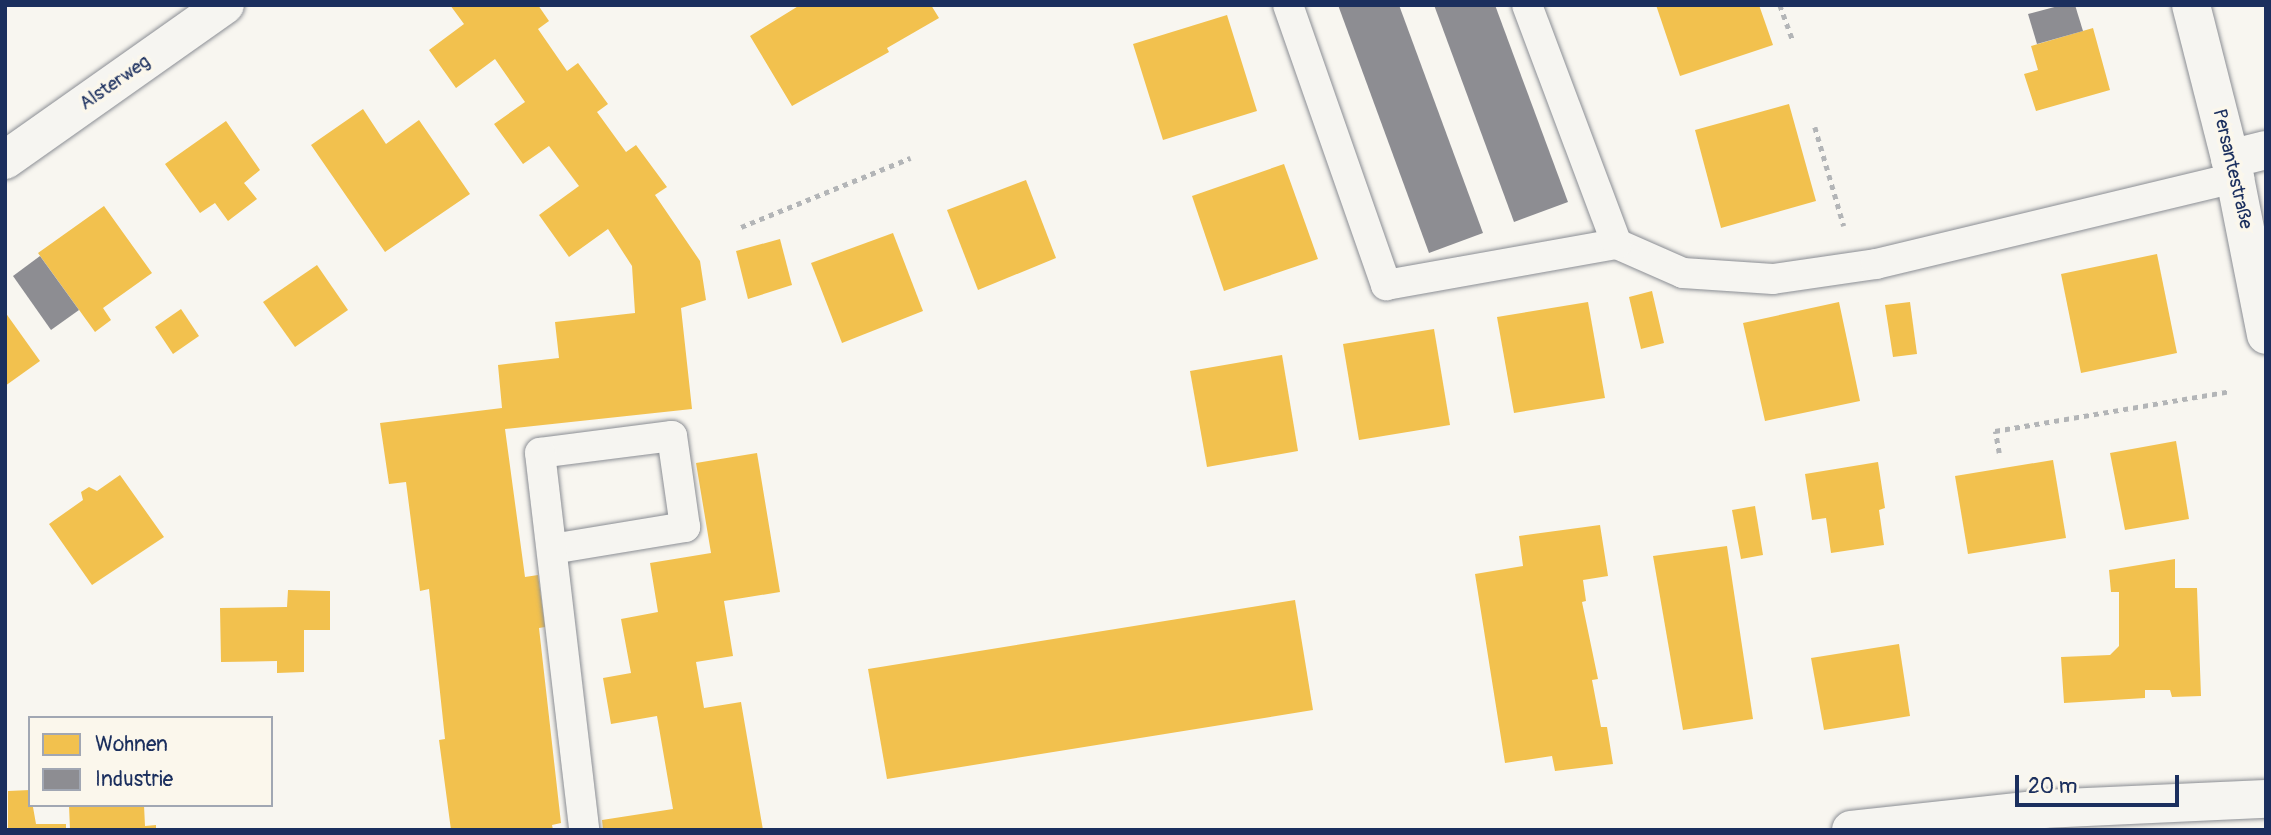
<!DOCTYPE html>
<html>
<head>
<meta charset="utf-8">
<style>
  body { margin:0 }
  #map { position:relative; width:2271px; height:835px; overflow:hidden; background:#f8f6f0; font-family:Pangolin,sans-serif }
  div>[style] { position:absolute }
  .homes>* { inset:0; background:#f2c14e }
  .industry>* { inset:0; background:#8d8d92 }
  .path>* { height:4.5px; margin-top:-2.25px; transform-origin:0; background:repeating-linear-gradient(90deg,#b3b5b7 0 5px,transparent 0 10px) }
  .roads { filter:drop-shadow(0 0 2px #8b8e94) drop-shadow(0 0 2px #8b8e94) }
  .service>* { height:30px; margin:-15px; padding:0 15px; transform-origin:15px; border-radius:15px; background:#f6f5f1 }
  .minor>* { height:38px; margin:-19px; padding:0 19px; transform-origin:19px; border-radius:19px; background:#f6f5f1 }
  span { translate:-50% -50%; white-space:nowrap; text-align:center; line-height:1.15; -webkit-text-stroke:7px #fbf7ec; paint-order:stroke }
  .street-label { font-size:19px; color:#1b2f5e }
  .frame { position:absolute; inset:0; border:7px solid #1b2f5e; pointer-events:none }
  .legend { position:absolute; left:28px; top:716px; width:245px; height:91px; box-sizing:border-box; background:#fbf7ec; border:2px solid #a1a7b3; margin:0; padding:9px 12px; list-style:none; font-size:21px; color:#1b2f5e }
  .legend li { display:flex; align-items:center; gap:14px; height:35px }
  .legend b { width:35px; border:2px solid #a1a7b3 }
  .scale { position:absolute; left:2015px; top:775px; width:164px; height:32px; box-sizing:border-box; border:4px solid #1b2f5e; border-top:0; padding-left:9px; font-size:21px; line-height:24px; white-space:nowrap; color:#1b2f5e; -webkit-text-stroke:5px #fbf7ec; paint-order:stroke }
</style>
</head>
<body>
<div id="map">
  <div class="homes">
    <div style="clip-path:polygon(450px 5px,538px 5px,549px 21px,538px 29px,567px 71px,578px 63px,608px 104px,597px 112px,626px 152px,636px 145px,667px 187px,655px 195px,700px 261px,706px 300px,681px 308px,692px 409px,505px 429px,525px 577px,538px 575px,545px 627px,539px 628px,561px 823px,552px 825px,553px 830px,451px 830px,439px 740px,445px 739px,429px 589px,420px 591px,406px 482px,389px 484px,380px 423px,502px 408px,498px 365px,559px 358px,555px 322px,635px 313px,632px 266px,608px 229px,569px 257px,539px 215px,579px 186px,549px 146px,523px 164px,494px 124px,525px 102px,495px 59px,456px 88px,429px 50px,464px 24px)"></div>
    <div style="clip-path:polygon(800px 5px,931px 5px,939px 18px,887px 48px,889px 52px,792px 106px,750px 36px)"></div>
    <div style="clip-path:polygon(1656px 5px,1759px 5px,1773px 45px,1680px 76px)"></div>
    <div style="clip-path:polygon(1227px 15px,1257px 111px,1163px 140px,1133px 44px)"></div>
    <div style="clip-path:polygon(2093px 28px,2110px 90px,2036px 111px,2024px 74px,2038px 70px,2031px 46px)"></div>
    <div style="clip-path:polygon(1789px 104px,1816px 201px,1721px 228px,1695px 130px)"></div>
    <div style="clip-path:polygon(363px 109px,386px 144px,419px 120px,470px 194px,385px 252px,311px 145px)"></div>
    <div style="clip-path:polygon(226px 121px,260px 170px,244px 183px,257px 199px,228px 221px,215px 203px,200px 213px,165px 164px)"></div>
    <div style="clip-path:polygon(1284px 164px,1318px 259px,1224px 291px,1192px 196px)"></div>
    <div style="clip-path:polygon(1026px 180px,1056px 258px,978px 290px,947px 210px)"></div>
    <div style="clip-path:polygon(104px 206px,152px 273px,103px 308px,111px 320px,95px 332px,38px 253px)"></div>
    <div style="clip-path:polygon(893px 233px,923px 311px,842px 343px,811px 263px)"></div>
    <div style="clip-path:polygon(780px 239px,792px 285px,748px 299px,736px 251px)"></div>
    <div style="clip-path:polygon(2157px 254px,2177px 353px,2081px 373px,2061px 274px)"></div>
    <div style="clip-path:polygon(317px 265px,348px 310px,295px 347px,263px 302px)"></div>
    <div style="clip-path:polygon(1652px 291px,1664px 343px,1641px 349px,1629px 297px)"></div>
    <div style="clip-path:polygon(1588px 302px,1605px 398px,1514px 413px,1497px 317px)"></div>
    <div style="clip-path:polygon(1839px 302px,1860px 401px,1765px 421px,1743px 323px)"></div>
    <div style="clip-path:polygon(1910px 302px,1917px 354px,1893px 357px,1885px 305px)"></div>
    <div style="clip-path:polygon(181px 309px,199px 336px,173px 354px,155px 327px)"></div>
    <div style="clip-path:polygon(5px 312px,40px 361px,5px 386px)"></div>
    <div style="clip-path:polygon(1434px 329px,1450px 425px,1359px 440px,1343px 344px)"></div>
    <div style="clip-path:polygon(1282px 355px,1298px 451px,1207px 467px,1190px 371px)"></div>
    <div style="clip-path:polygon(2176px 441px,2189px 519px,2125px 530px,2110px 453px)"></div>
    <div style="clip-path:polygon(757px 453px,780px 592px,724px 601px,733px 656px,696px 662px,704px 708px,741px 702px,763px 830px,603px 830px,602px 820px,673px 809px,657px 716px,611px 724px,603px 678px,631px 673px,621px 619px,658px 612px,650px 563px,711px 553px,696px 463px)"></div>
    <div style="clip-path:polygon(2053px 460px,2066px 538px,1968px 554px,1955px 476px)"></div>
    <div style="clip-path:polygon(1878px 462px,1885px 508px,1879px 510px,1884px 545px,1831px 553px,1826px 518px,1812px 520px,1805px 474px)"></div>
    <div style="clip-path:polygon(120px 475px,164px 537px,92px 585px,49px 524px,83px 500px,81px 492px,89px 487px,97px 491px)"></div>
    <div style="clip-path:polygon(1755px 506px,1763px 555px,1741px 559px,1732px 510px)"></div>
    <div style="clip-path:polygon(1600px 525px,1608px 576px,1583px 580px,1586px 601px,1582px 602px,1598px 679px,1592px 680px,1601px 727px,1607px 727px,1613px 764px,1555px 771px,1552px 756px,1505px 763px,1475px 574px,1523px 566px,1519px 536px)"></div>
    <div style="clip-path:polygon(1727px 546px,1753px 719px,1683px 730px,1653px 556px)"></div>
    <div style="clip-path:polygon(2175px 559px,2175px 588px,2197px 588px,2201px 696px,2172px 697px,2170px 690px,2145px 690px,2145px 698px,2064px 703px,2061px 657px,2110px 655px,2119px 646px,2119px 592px,2111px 592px,2109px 570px)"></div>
    <div style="clip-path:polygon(288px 590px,330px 591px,330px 630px,304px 630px,304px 672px,277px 673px,277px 661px,221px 662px,220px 608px,287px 607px)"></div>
    <div style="clip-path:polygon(1295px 600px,1313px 710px,887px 779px,868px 669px)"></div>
    <div style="clip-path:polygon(1899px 644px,1910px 716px,1824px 730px,1811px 658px)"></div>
    <div style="clip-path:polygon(30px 790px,36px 824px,66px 824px,66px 830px,8px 830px,8px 791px)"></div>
    <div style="clip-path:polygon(69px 805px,144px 805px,145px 826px,156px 825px,156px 830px,70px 830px)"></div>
  </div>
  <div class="industry">
    <div style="clip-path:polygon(1338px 5px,1399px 5px,1483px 233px,1429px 253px)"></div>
    <div style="clip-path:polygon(1434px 5px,1495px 5px,1568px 202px,1514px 222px)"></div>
    <div style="clip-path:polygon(2062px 5px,2075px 5px,2083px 31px,2037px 44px,2028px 14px)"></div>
    <div style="clip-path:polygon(40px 256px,79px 310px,51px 330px,13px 276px)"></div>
  </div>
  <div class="path">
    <div style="left:1780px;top:5px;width:37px;rotate:70deg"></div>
    <div style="left:1815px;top:127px;width:103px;rotate:73.7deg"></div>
    <div style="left:741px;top:227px;width:183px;rotate:-22.2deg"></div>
    <div style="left:1999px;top:453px;width:22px;rotate:-100deg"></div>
    <div style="left:1995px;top:431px;width:239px;rotate:-9.6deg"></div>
  </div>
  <div class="roads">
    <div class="service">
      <div style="left:1288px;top:5px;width:297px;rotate:70.7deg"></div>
      <div style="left:1386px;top:285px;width:235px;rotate:-10.1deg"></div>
      <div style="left:1617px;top:244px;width:72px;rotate:23.7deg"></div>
      <div style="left:1683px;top:273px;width:90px;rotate:3.8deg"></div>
      <div style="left:1773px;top:279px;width:104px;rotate:-8.3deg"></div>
      <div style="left:1876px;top:264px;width:369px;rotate:-13.5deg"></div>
      <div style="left:1527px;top:5px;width:255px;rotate:69.4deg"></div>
      <div style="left:552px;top:549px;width:135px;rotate:-9.4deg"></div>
      <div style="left:685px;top:527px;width:92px;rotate:-98.1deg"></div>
      <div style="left:672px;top:436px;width:133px;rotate:172.7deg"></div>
      <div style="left:540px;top:453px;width:380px;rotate:83.3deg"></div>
    </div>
    <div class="minor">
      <div style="left:2191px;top:5px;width:179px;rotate:75.7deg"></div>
      <div style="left:2235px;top:178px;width:160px;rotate:78.8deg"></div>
      <div style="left:2230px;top:159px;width:37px;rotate:-14deg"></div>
      <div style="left:5px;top:160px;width:269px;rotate:-35.2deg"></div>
      <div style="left:1851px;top:830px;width:193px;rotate:-6.2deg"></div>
      <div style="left:2043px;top:809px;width:223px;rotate:-2.6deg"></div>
    </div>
  </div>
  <div class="street-label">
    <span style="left:115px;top:83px;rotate:-35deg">Alsterweg</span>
    <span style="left:2232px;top:169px;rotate:77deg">Persantestraße</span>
  </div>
  <div class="frame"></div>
  <ul class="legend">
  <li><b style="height:19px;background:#f2c14e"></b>Wohnen</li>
  <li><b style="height:19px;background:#8d8d92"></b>Industrie</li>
  </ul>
  <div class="scale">20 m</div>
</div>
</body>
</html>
